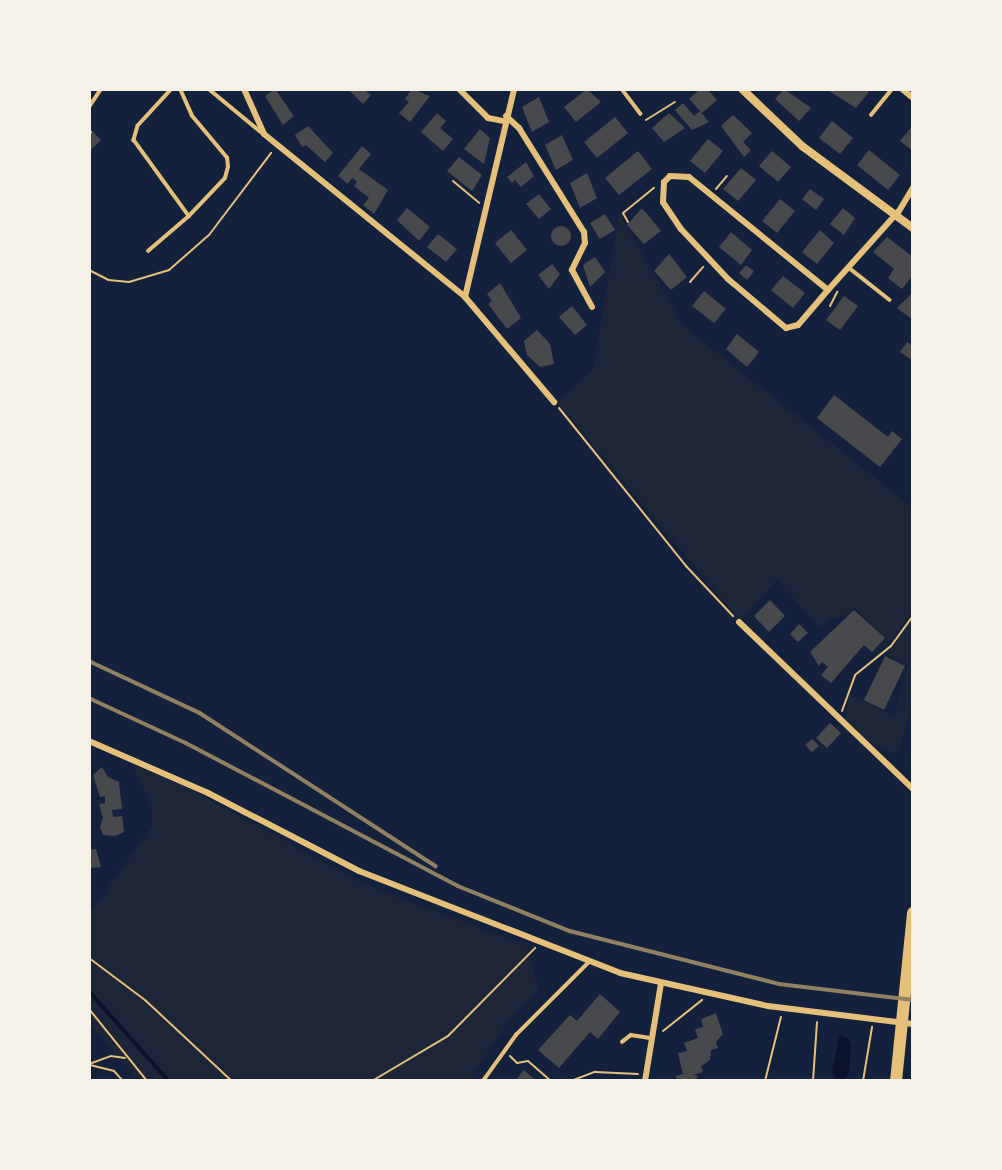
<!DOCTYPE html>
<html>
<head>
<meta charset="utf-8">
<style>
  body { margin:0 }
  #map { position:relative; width:1002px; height:1170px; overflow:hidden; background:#14213d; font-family:"Varela Round",sans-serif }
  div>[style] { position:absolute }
  .green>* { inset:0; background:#1d2539 }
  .water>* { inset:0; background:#0b132b }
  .stream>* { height:3.5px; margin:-1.75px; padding:0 1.75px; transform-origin:1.75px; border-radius:1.75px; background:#0b132b }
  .building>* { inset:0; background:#48494c }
  .round { border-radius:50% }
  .path>* { height:2px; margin:-1px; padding:0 1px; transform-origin:1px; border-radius:1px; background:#e5c07b }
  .service>* { height:3.5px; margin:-1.75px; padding:0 1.75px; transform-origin:1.75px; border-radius:1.75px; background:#e5c07b }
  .minor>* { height:6px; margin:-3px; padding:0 3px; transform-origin:3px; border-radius:3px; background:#e5c07b }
  .tertiary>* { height:8px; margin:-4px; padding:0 4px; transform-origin:4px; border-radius:4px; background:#e5c07b }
  .motorway>* { height:12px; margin:-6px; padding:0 6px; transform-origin:6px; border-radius:6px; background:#e5c07b }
  .rail>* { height:3.5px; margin:-1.75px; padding:0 1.75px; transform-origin:1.75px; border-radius:1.75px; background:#918062 }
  span { translate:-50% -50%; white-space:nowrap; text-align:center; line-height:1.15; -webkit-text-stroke:5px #f6f1e7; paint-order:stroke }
  .frame { position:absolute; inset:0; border:91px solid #f6f1e7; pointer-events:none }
</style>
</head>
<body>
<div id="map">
  <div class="green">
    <div style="clip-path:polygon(619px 214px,684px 326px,912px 507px,912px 611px,890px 642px,854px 608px,844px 617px,828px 620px,821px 629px,777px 580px,740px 621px,557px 402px,593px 370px)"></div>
    <div style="clip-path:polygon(913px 620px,912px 704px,899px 750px,893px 754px,861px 737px,845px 721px,846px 711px,850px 695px,894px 716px,908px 665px,886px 654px)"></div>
    <div style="clip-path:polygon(132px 764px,182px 785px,364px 884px,528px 946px,538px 991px,510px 1019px,469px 1081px,139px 1081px,89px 1023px,89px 914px,152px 826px,152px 807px)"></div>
  </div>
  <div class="water">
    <div style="clip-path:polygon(840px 1035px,849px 1039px,851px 1047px,849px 1072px,844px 1081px,834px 1077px,832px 1070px)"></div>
  </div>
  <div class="stream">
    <div style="left:89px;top:991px;width:120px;rotate:48.4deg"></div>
  </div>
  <div class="building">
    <div style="clip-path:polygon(275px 89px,294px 116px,283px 125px,265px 96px)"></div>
    <div style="clip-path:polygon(348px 89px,364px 89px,371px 95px,363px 104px)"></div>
    <div style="clip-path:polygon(412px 89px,430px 96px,410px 122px,399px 113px,409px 102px,405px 99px)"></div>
    <div style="clip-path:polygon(587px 89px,601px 102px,576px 122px,564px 107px)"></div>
    <div style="clip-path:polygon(700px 89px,707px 89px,717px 100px,702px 113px,689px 99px)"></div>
    <div style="clip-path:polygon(784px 89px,811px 108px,799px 121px,775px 99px)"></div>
    <div style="clip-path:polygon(826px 89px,866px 89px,869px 92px,856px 108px)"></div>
    <div style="clip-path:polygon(539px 97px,549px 122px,532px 132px,522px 107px)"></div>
    <div style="clip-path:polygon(683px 103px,694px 116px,700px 111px,709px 122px,692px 130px,675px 110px)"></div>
    <div style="clip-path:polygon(437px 113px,446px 121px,440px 128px,453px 139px,443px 151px,421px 132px)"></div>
    <div style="clip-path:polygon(669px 113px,685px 128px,664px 142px,652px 128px)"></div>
    <div style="clip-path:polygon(733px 115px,752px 133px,743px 142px,751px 150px,744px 157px,721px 126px)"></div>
    <div style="clip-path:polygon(615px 117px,628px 133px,597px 158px,584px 142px)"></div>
    <div style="clip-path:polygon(832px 121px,853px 138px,840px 154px,819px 138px)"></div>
    <div style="clip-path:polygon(913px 125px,913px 151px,900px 141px)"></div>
    <div style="clip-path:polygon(308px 126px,333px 153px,325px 162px,306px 145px,302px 147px,295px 135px)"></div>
    <div style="clip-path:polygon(480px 129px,490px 138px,484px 164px,464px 149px)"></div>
    <div style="clip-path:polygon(92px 131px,101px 140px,89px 152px,89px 134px)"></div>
    <div style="clip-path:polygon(562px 135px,573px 160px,556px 170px,545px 145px)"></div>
    <div style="clip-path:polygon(708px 139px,723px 151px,705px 173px,690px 161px)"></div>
    <div style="clip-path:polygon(362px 146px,371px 154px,359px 169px,388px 190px,374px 214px,363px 205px,369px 198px,354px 186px,357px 182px,352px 178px,348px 184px,338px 176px)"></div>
    <div style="clip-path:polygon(869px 150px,900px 175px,888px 190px,857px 165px)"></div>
    <div style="clip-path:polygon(638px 151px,652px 169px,619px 195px,605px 178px)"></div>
    <div style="clip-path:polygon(772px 151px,791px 167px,778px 182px,759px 166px)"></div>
    <div style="clip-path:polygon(459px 157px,482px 175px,472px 191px,447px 171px)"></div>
    <div style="clip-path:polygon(526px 162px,534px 176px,521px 187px,515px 180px,512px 183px,507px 177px)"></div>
    <div style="clip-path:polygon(741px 168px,756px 180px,738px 201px,723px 189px)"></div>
    <div style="clip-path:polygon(587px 173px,597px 198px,580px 208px,570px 183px)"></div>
    <div style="clip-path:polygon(810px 189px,824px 199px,816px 210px,802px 199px)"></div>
    <div style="clip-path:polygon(539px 194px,551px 209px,539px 219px,526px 204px)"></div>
    <div style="clip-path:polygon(780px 199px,795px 211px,777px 233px,762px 221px)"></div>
    <div style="clip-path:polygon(407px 208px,430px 227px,419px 241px,397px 220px)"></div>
    <div style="clip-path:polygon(642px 208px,661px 231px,644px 244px,627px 225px)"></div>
    <div style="clip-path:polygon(843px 208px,855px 218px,844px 235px,830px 224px)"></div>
    <div style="clip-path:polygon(605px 214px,615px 230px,600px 239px,590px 223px)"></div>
    <div class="round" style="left:551px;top:226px;width:20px;height:20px"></div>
    <div style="clip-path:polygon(511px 230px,527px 250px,511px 263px,495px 243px)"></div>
    <div style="clip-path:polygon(820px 230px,834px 243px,817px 264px,802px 252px)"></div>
    <div style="clip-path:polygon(731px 232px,752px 250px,741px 265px,719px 247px)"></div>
    <div style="clip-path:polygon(438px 234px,457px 249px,446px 262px,427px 247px)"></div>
    <div style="clip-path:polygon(887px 237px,913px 257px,913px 275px,902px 289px,888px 278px,894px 269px,873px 252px)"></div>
    <div style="clip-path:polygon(669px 254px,687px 277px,671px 290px,654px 271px)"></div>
    <div style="clip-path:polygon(595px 257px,605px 272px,590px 287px,583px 265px)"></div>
    <div style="clip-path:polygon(552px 264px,560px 274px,549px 289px,538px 275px)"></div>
    <div style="clip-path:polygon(746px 265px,754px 271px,747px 280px,739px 273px)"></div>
    <div style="clip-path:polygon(783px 276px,805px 293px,793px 308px,771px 290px)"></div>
    <div style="clip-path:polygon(500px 283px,521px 318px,507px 329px,488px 304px,492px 301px,487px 294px)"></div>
    <div style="clip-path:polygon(704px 291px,726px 309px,714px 323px,692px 306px)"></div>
    <div style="clip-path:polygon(913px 292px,913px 320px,897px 308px)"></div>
    <div style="clip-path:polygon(844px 296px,858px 306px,840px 330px,826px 320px)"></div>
    <div style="clip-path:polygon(572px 306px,587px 325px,575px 335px,559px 317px)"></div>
    <div style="clip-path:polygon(537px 330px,550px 344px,554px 364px,540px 367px,527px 355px,524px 341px)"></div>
    <div style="clip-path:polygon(737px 334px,759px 352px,747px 367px,726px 349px)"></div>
    <div style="clip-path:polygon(907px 342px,913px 346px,913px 361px,900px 352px)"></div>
    <div style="clip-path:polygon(834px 395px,888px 437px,892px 431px,902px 439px,880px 467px,817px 418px)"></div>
    <div style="clip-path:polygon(770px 600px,785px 616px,769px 632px,754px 616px)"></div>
    <div style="clip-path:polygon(854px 610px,885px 638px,872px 652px,864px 645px,831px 683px,821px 675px,828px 667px,822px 662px,819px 666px,810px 652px)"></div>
    <div style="clip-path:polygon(799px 624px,808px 633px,798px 642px,790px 634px)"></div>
    <div style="clip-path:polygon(885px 656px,905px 666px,884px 710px,864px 700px)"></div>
    <div style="clip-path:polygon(830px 723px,841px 733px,827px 748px,816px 738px)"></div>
    <div style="clip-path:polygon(812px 739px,819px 746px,812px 752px,805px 745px)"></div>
    <div style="clip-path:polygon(102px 767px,108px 777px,119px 782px,122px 809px,112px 810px,113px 817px,122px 816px,124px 832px,115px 836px,103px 835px,100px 827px,103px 818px,99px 804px,105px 803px,105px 796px,100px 797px,93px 775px)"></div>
    <div style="clip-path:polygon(96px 849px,101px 867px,89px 868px,89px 850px)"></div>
    <div style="clip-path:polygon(600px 994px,620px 1012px,598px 1039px,590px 1032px,559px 1068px,538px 1050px,570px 1015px,577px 1021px)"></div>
    <div style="clip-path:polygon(716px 1013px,723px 1034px,716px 1042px,718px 1048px,711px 1050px,710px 1060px,701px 1066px,703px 1072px,693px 1075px,698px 1076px,695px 1081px,677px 1081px,676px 1076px,683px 1074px,678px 1053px,687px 1051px,684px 1043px,698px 1038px,695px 1029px,703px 1027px,701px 1019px)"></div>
    <div style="clip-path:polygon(524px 1070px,536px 1081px,515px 1081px)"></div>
  </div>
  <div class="path">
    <div style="left:646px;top:120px;width:34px;rotate:-32deg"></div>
    <div style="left:89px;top:130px;width:3px;rotate:45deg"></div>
    <div style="left:453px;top:181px;width:34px;rotate:40deg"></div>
    <div style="left:716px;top:189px;width:17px;rotate:-50deg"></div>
    <div style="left:628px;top:222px;width:10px;rotate:-119deg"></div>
    <div style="left:623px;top:213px;width:40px;rotate:-39deg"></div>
    <div style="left:89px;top:270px;width:22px;rotate:27deg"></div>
    <div style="left:109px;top:280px;width:20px;rotate:6deg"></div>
    <div style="left:129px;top:282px;width:42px;rotate:-16.7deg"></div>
    <div style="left:169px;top:270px;width:53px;rotate:-41.2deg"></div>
    <div style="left:209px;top:235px;width:103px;rotate:-52.9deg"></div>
    <div style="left:690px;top:282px;width:20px;rotate:-49deg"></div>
    <div style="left:830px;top:306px;width:16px;rotate:-63deg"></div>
    <div style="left:559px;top:408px;width:203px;rotate:51.2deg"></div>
    <div style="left:686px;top:566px;width:69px;rotate:46.8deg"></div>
    <div style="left:913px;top:450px;width:52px;rotate:90deg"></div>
    <div style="left:842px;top:711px;width:38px;rotate:-70deg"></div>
    <div style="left:855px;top:675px;width:46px;rotate:-38.9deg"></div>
    <div style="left:891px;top:646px;width:37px;rotate:-54deg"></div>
    <div style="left:89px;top:958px;width:70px;rotate:36.9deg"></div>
    <div style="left:145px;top:1000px;width:119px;rotate:43deg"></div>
    <div style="left:89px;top:1009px;width:92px;rotate:51.1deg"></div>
    <div style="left:663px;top:1031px;width:50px;rotate:-38.5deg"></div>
    <div style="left:510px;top:1056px;width:10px;rotate:45deg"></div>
    <div style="left:517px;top:1063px;width:11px;rotate:-10deg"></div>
    <div style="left:528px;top:1061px;width:30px;rotate:41deg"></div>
    <div style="left:89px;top:1064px;width:23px;rotate:-20deg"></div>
    <div style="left:111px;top:1056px;width:14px;rotate:8deg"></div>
    <div style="left:90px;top:1065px;width:25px;rotate:14deg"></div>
    <div style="left:114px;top:1071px;width:13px;rotate:48deg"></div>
    <div style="left:372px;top:1081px;width:88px;rotate:-30.6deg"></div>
    <div style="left:448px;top:1036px;width:124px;rotate:-45.3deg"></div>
    <div style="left:571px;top:1081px;width:26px;rotate:-21deg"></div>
    <div style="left:595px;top:1072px;width:43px;rotate:2.7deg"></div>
    <div style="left:765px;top:1081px;width:66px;rotate:-76deg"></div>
    <div style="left:813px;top:1081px;width:59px;rotate:-86.1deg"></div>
    <div style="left:863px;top:1081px;width:55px;rotate:-80.5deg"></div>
  </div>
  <div class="service">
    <div style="left:172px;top:89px;width:50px;rotate:132.6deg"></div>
    <div style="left:138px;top:126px;width:15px;rotate:106deg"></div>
    <div style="left:134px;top:140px;width:94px;rotate:54.1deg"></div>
    <div style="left:209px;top:89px;width:67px;rotate:39.6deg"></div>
    <div style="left:622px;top:89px;width:31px;rotate:53deg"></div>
    <div style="left:89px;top:107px;width:22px;rotate:-56deg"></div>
    <div style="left:871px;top:115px;width:33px;rotate:-51deg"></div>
    <div style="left:148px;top:251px;width:54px;rotate:-40.5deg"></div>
    <div style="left:189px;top:216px;width:52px;rotate:-46.5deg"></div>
    <div style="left:225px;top:178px;width:11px;rotate:-75deg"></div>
    <div style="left:228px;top:167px;width:9px;rotate:-96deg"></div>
    <div style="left:227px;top:158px;width:55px;rotate:-129.8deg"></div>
    <div style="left:192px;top:116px;width:30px;rotate:-114deg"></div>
    <div style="left:848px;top:267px;width:53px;rotate:38.2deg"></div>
    <div style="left:622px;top:1042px;width:11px;rotate:-38deg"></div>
    <div style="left:631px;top:1035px;width:19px;rotate:9deg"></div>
    <div style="left:483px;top:1081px;width:57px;rotate:-54.3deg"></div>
    <div style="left:516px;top:1035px;width:103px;rotate:-45deg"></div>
  </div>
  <div class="minor">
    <div style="left:244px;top:89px;width:49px;rotate:66deg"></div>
    <div style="left:264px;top:134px;width:259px;rotate:39deg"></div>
    <div style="left:465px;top:297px;width:138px;rotate:49.7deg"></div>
    <div style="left:459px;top:89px;width:41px;rotate:45deg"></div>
    <div style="left:488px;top:118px;width:15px;rotate:11deg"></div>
    <div style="left:902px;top:89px;width:14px;rotate:39deg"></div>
    <div style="left:506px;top:116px;width:18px;rotate:43deg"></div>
    <div style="left:519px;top:128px;width:123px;rotate:58deg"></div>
    <div style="left:584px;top:232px;width:11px;rotate:85deg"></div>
    <div style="left:585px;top:243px;width:30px;rotate:116deg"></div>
    <div style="left:572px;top:270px;width:42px;rotate:61.6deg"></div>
    <div style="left:828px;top:290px;width:46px;rotate:130.6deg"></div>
    <div style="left:798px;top:325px;width:12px;rotate:166deg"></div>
    <div style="left:786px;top:328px;width:76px;rotate:-139.8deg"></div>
    <div style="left:728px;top:279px;width:69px;rotate:-133.2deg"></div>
    <div style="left:681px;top:229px;width:32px;rotate:-124deg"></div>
    <div style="left:663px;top:202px;width:20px;rotate:-87deg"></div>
    <div style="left:664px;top:182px;width:8px;rotate:-45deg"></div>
    <div style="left:670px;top:176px;width:19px;rotate:3deg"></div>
    <div style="left:689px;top:177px;width:179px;rotate:39.1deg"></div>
    <div style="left:828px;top:290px;width:106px;rotate:-48.1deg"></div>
    <div style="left:899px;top:211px;width:27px;rotate:-59deg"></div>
    <div style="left:465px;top:297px;width:214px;rotate:-76.7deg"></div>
    <div style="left:739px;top:622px;width:241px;rotate:43.8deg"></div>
    <div style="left:89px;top:741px;width:130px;rotate:23.6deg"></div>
    <div style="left:208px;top:793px;width:170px;rotate:27.3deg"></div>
    <div style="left:359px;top:871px;width:280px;rotate:21.3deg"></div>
    <div style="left:620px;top:973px;width:152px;rotate:12.6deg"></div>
    <div style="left:768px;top:1006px;width:146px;rotate:7.1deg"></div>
    <div style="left:645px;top:1081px;width:99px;rotate:-80.7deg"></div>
  </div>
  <div class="tertiary">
    <div style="left:742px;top:89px;width:83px;rotate:43.5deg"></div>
    <div style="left:802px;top:146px;width:138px;rotate:36.5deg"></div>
  </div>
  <div class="motorway">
    <div style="left:896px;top:1081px;width:169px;rotate:-84.2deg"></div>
  </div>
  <div class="rail">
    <div style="left:89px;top:661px;width:123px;rotate:25.1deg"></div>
    <div style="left:200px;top:713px;width:281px;rotate:33deg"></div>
    <div style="left:89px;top:698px;width:107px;rotate:24.9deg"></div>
    <div style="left:186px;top:743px;width:307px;rotate:27.7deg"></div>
    <div style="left:458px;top:886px;width:121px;rotate:21.9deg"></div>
    <div style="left:570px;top:931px;width:216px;rotate:14.2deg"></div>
    <div style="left:779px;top:984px;width:135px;rotate:6.8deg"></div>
  </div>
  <div class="frame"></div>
</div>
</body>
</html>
